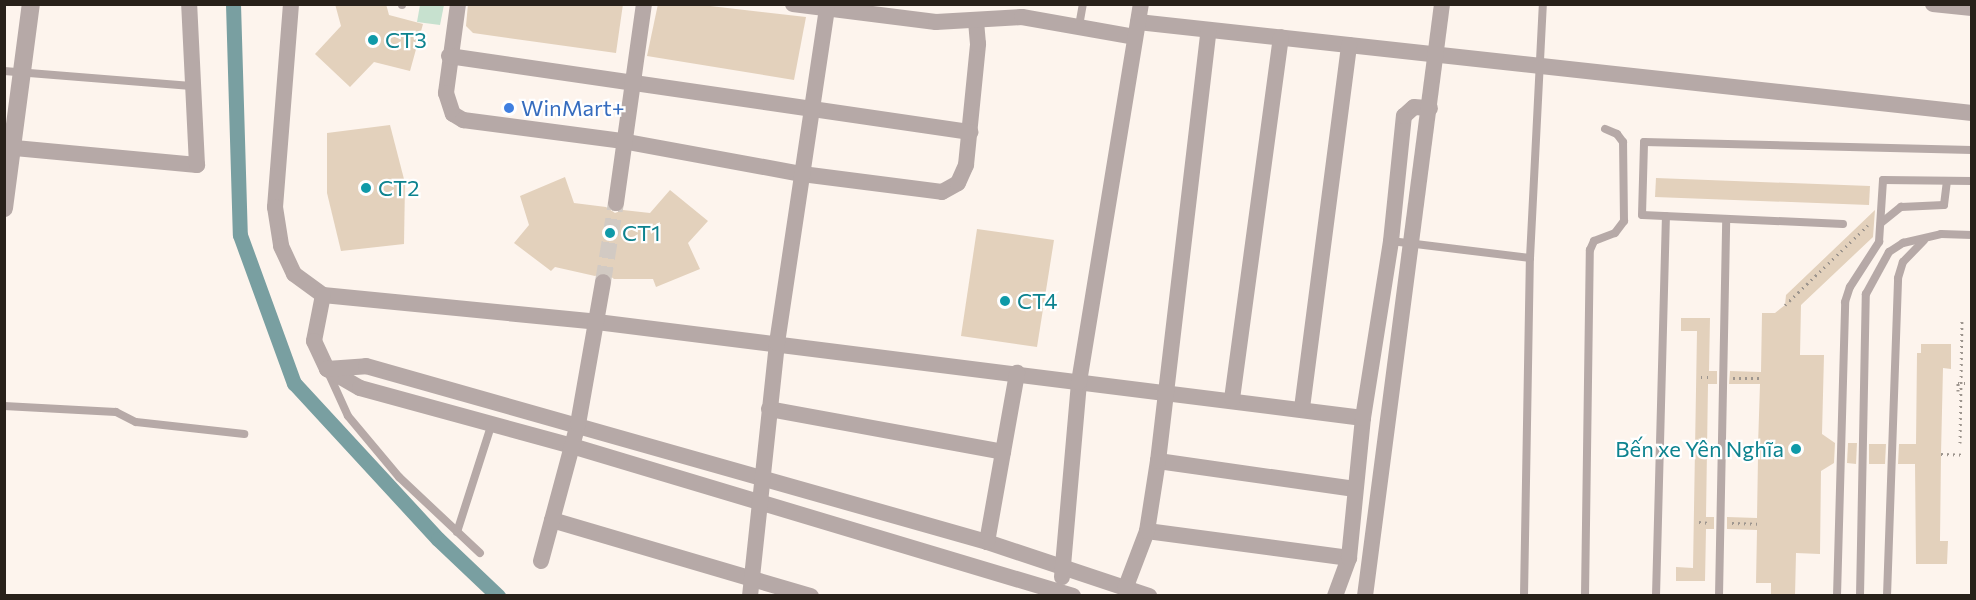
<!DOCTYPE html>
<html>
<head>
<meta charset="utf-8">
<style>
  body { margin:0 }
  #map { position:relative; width:1976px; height:600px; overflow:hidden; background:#fdf4ed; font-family:Commissioner,sans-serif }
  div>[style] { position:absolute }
  .green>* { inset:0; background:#c7e1cf }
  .canal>* { height:15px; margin:-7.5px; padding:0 7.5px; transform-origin:7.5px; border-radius:7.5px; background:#799fa1 }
  .building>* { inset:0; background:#e3d1bc }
  .minor-tunnel>* { height:16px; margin-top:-8px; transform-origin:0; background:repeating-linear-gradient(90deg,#d2cac3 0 16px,transparent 0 24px) }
  .path>* { height:3px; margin-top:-1.5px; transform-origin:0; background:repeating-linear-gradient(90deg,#9d958e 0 1.5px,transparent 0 6px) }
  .service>* { height:8px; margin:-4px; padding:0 4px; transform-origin:4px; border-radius:4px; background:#b6a9a7 }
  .minor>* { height:16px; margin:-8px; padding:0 8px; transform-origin:8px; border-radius:8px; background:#b6a9a7 }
  .tertiary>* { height:18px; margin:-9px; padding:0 9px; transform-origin:9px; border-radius:9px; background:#b6a9a7 }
  .dots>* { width:16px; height:16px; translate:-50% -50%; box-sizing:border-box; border:3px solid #fff; border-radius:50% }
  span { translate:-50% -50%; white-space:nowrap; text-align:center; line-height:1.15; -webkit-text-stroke:4.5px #fff; paint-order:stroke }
  .culture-label { font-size:22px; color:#0d838f }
  .left { translate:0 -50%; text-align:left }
  .right { translate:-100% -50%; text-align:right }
  .shop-label { font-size:22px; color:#366cbe }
  .frame { position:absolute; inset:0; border:6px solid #28211a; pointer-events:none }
</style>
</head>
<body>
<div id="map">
  <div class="green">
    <div style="clip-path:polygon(420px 5px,444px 5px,440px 25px,417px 22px)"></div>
  </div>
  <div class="canal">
    <div style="left:233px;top:4px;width:231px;rotate:88.3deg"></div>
    <div style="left:240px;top:235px;width:158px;rotate:70deg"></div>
    <div style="left:294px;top:383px;width:212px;rotate:47.3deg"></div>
    <div style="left:438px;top:539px;width:83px;rotate:43.5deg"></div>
  </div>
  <div class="building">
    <div style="clip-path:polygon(335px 4px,386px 4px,389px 15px,423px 24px,410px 71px,374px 62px,350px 87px,315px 54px,341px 26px)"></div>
    <div style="clip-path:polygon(468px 4px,623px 4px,616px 53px,473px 33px,466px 26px)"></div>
    <div style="clip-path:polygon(658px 4px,693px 4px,806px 17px,794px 80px,647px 56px)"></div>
    <div style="clip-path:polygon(390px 125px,405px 183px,404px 244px,341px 251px,327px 193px,327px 133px)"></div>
    <div style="clip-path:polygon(565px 177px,574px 203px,606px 207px,615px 213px,623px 210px,650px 213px,670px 190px,708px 221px,688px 243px,700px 269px,656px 287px,653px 279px,614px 279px,605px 272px,595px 276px,555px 267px,551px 271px,514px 243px,529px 225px,520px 196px)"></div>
    <div style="clip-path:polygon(1656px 178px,1870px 186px,1869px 205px,1655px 197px)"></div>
    <div style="clip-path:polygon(1875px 210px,1873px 237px,1801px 305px,1800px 355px,1824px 355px,1822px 434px,1835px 443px,1834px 463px,1821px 471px,1820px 554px,1796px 553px,1795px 596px,1771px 596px,1771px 583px,1756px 583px,1757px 530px,1727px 529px,1727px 517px,1757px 518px,1758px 457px,1753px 451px,1758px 446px,1760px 384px,1729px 384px,1730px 371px,1761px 372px,1762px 313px,1775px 313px,1785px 305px,1786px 295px)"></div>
    <div style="clip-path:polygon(977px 229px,1054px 240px,1037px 347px,961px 336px)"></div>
    <div style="clip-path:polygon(1681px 318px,1710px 318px,1709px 371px,1717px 371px,1717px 384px,1708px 384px,1706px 517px,1714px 517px,1714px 529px,1706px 529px,1705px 581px,1676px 581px,1676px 567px,1693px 568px,1697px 331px,1681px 331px)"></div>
    <div style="clip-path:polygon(1921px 344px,1951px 344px,1951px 369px,1943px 368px,1941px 454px,1940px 541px,1948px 541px,1947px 564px,1916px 564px,1915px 464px,1898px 464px,1899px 444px,1916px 444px,1917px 353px,1921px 353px)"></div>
    <div style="clip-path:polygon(1848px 443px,1857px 443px,1856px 464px,1847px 463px)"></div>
    <div style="clip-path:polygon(1869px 444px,1886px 444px,1885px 464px,1869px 464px)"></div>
  </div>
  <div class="minor-tunnel">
    <div style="left:603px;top:282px;width:80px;rotate:-80.7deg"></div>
  </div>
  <div class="path">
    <div style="left:1785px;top:305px;width:115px;rotate:-43.9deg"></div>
    <div style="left:1701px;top:377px;width:11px"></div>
    <div style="left:1733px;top:378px;width:28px"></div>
    <div style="left:1958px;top:391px;width:8px;rotate:-90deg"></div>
    <div style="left:1958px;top:383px;width:14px"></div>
    <div style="left:1960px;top:443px;width:124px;rotate:-89.1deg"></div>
    <div style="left:1941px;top:454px;width:24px;rotate:2deg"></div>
    <div style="left:1699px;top:522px;width:11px;rotate:5deg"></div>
    <div style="left:1732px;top:523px;width:25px;rotate:2deg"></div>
  </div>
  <div class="service">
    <div style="left:402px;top:5px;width:1px;rotate:-90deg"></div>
    <div style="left:1079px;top:26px;width:22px;rotate:-80deg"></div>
    <div style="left:4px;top:71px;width:188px;rotate:4.6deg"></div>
    <div style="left:1881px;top:223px;width:26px;rotate:-39deg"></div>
    <div style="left:1901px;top:207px;width:43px;rotate:-2.7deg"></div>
    <div style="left:1944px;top:205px;width:24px;rotate:-83deg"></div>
    <div style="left:1843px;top:224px;width:201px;rotate:-177.4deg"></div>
    <div style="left:1642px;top:215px;width:73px;rotate:-88.4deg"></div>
    <div style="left:1644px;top:142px;width:328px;rotate:1.4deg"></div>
    <div style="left:1391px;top:241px;width:140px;rotate:7deg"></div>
    <div style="left:328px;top:372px;width:48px;rotate:65.6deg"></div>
    <div style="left:348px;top:416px;width:80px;rotate:50.1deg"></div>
    <div style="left:399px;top:477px;width:111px;rotate:43.2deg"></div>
    <div style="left:4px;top:406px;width:112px;rotate:3.1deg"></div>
    <div style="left:116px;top:412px;width:22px;rotate:27deg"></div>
    <div style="left:136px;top:422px;width:109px;rotate:6.3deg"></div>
    <div style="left:457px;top:532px;width:114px;rotate:-72.2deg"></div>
    <div style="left:1524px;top:596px;width:338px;rotate:-89deg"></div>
    <div style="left:1530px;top:258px;width:254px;rotate:-87.1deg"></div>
    <div style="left:1585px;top:596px;width:346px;rotate:-89.2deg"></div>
    <div style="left:1590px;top:250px;width:10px;rotate:-66deg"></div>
    <div style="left:1594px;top:241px;width:22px;rotate:-21deg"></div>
    <div style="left:1615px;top:233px;width:15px;rotate:-53deg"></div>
    <div style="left:1624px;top:221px;width:79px;rotate:-90.7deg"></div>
    <div style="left:1623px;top:142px;width:10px;rotate:-127deg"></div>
    <div style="left:1617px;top:134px;width:13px;rotate:-157deg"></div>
    <div style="left:1656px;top:596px;width:380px;rotate:-88.5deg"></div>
    <div style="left:1719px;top:596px;width:377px;rotate:-88.9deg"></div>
    <div style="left:1837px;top:596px;width:294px;rotate:-88.4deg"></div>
    <div style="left:1845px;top:302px;width:16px;rotate:-72deg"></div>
    <div style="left:1850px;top:287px;width:54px;rotate:-57.2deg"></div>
    <div style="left:1879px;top:242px;width:62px;rotate:-86.3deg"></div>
    <div style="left:1883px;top:180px;width:89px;rotate:0.6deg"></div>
    <div style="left:1860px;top:596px;width:302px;rotate:-88.9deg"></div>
    <div style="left:1866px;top:294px;width:48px;rotate:-61.3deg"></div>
    <div style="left:1889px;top:252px;width:17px;rotate:-33deg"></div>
    <div style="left:1903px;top:243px;width:39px;rotate:-13deg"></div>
    <div style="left:1941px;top:234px;width:31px;rotate:2deg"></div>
    <div style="left:1887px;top:596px;width:318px;rotate:-88deg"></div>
    <div style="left:1898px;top:278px;width:17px;rotate:-73deg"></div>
    <div style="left:1903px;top:262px;width:30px;rotate:-46deg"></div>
  </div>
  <div class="minor">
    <div style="left:291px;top:4px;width:204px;rotate:94.5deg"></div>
    <div style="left:275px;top:207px;width:39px;rotate:81deg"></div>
    <div style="left:281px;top:246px;width:31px;rotate:65deg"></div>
    <div style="left:294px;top:274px;width:36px;rotate:36deg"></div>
    <div style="left:323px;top:295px;width:275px;rotate:5.6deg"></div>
    <div style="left:597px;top:322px;width:772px;rotate:7.14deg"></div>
    <div style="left:458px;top:4px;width:90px;rotate:97.7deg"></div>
    <div style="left:446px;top:93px;width:22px;rotate:72deg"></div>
    <div style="left:453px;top:114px;width:12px;rotate:31deg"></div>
    <div style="left:463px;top:120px;width:160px;rotate:7.5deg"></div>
    <div style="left:622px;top:141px;width:183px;rotate:10.4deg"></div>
    <div style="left:802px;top:174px;width:141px;rotate:7.3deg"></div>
    <div style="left:942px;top:192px;width:18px;rotate:-29deg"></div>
    <div style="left:958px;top:183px;width:20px;rotate:-66deg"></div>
    <div style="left:966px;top:165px;width:122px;rotate:-84.3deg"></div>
    <div style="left:978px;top:44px;width:22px;rotate:-95deg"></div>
    <div style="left:793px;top:4px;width:144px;rotate:7.2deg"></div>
    <div style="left:936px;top:22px;width:86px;rotate:-3.3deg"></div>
    <div style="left:1022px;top:17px;width:114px;rotate:10.1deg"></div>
    <div style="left:1933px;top:4px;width:39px;rotate:6deg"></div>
    <div style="left:1138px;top:22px;width:839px;rotate:6.23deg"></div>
    <div style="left:449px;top:56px;width:527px;rotate:8.3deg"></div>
    <div style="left:4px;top:147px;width:194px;rotate:5.3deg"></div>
    <div style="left:197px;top:165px;width:161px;rotate:-92.8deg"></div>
    <div style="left:616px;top:203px;width:201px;rotate:-82deg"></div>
    <div style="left:323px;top:295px;width:47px;rotate:101.1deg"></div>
    <div style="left:314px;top:341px;width:31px;rotate:65deg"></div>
    <div style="left:327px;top:369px;width:38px;rotate:30deg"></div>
    <div style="left:360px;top:388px;width:220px;rotate:15.3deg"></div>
    <div style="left:572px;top:446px;width:523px;rotate:16.67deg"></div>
    <div style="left:327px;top:369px;width:39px;rotate:-4deg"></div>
    <div style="left:366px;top:366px;width:645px;rotate:15.82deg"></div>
    <div style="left:987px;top:542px;width:171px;rotate:18.4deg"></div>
    <div style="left:1232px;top:399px;width:365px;rotate:-82.3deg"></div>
    <div style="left:1302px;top:408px;width:366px;rotate:-82.6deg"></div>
    <div style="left:769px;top:409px;width:238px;rotate:10.4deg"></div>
    <div style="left:1158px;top:461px;width:199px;rotate:8.1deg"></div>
    <div style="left:552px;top:520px;width:270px;rotate:16.4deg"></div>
    <div style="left:1147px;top:531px;width:204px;rotate:7.6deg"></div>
    <div style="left:987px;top:542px;width:172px;rotate:-79.9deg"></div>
    <div style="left:541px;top:561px;width:142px;rotate:-74.9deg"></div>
    <div style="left:578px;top:424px;width:144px;rotate:-80deg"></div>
    <div style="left:1062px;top:577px;width:196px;rotate:-85deg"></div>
    <div style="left:1079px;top:382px;width:383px;rotate:-80.7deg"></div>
    <div style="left:1125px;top:589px;width:62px;rotate:-69.2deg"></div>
    <div style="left:1147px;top:531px;width:71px;rotate:-81.1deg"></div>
    <div style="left:1158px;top:461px;width:434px;rotate:-83.3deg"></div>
    <div style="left:750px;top:596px;width:254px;rotate:-83.9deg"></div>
    <div style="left:777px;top:343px;width:337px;rotate:-81.5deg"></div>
    <div style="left:1335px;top:596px;width:40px;rotate:-69.8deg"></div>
    <div style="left:1349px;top:558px;width:141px;rotate:-84.3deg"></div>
    <div style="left:1363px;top:418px;width:179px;rotate:-81deg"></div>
    <div style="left:1391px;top:241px;width:126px;rotate:-84.1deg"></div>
    <div style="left:1404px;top:116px;width:13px;rotate:-42deg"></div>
    <div style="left:1414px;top:107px;width:16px;rotate:4deg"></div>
    <div style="left:1365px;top:596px;width:597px;rotate:-82.59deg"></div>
  </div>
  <div class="tertiary">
    <div style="left:4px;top:208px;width:206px;rotate:-82.5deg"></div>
  </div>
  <div class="dots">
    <div style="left:373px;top:40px;background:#0f9aa8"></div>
    <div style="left:509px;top:108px;background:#3f7fe0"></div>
    <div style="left:366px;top:188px;background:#0f9aa8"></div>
    <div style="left:610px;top:233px;background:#0f9aa8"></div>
    <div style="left:1005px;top:301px;background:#0f9aa8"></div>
    <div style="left:1796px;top:449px;background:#0f9aa8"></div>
  </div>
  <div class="culture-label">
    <span class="left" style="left:385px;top:40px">CT3</span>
    <span class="left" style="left:378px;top:188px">CT2</span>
    <span class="left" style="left:622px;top:233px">CT1</span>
    <span class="left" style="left:1017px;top:301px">CT4</span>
    <span class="right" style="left:1784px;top:449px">Bến xe Yên Nghĩa</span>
  </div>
  <div class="shop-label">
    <span class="left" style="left:521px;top:108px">WinMart+</span>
  </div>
  <div class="frame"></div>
</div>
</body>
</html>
